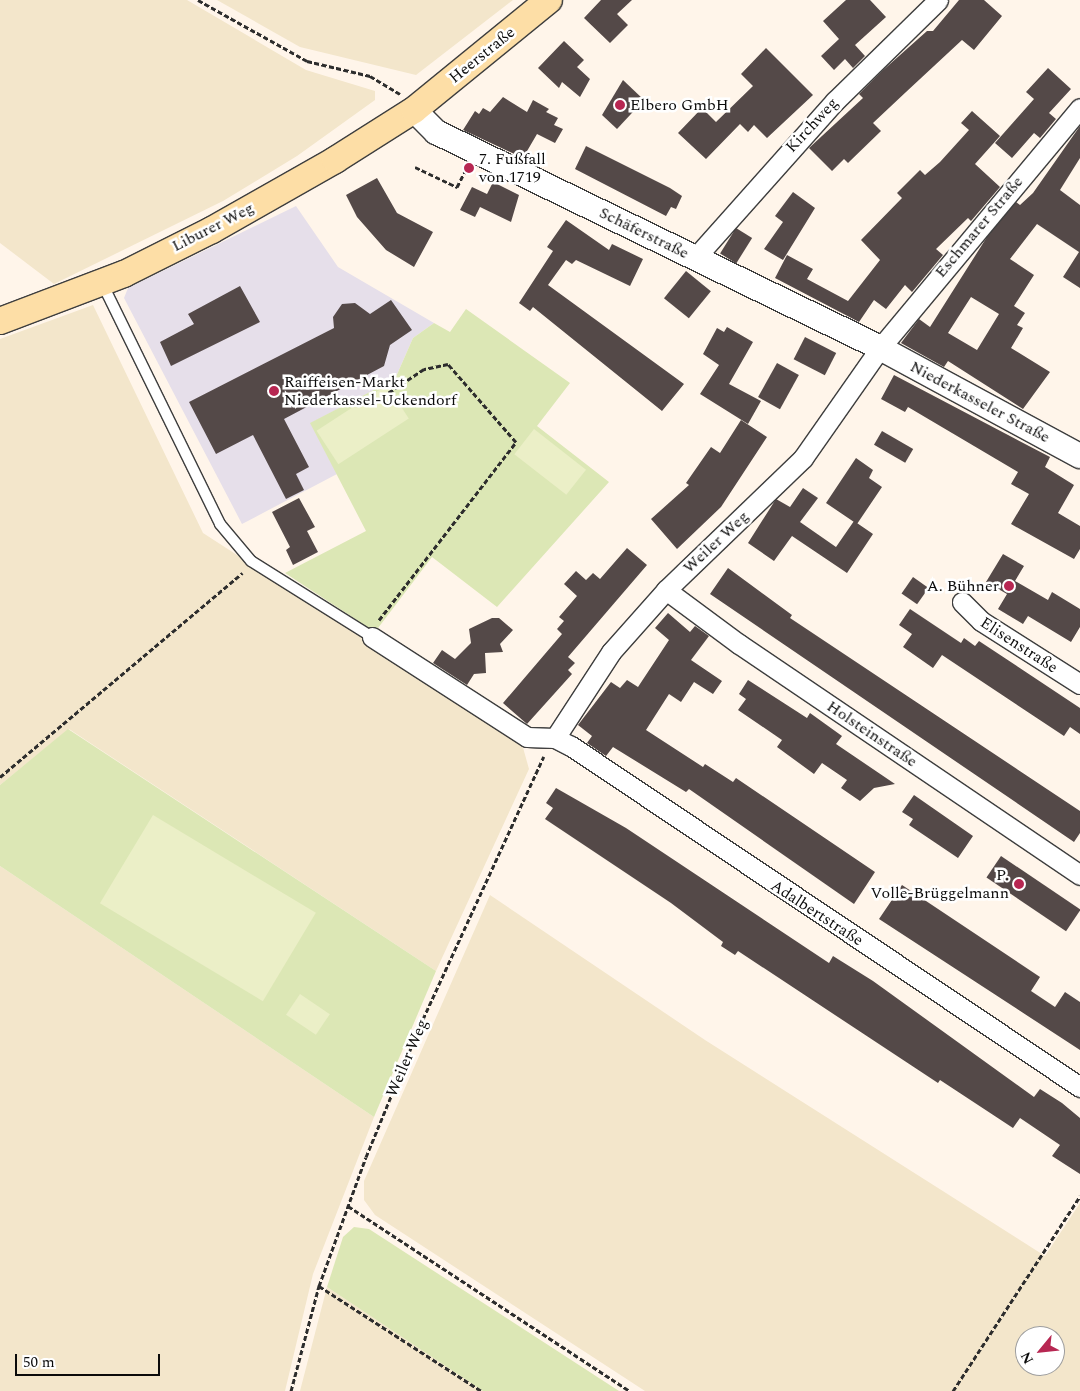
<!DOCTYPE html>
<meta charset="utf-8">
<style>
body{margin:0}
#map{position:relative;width:1080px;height:1391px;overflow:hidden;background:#fff5ea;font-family:Spectral,serif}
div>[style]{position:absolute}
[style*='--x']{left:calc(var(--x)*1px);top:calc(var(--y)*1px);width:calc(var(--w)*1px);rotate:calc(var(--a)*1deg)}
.industrial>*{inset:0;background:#e6dfea}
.farmland>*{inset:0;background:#f3e6cb}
.green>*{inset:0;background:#dce7b5}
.pitch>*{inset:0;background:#ebefc7;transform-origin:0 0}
.building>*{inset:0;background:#544948;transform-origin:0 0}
.path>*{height:3px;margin-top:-1.5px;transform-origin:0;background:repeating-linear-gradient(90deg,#2d2d2d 0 5px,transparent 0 7.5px)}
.roads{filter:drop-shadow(1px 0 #3e3e3e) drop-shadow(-1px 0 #3e3e3e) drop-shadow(0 1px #3e3e3e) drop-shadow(0 -1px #3e3e3e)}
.service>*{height:10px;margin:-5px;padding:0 5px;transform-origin:5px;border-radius:5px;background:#fff}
.minor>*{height:19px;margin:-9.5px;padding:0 9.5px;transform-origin:9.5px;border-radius:9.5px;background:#fff}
.tertiary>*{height:24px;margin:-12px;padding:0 12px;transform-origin:12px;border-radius:12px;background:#fff}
.secondary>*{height:26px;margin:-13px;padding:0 13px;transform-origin:13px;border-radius:13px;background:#fddea6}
.dots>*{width:14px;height:14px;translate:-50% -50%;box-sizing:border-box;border:2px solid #fff;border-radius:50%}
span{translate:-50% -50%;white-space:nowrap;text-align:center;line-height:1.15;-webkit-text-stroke:5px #fff;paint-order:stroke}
.street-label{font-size:16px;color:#0b0b0b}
.poi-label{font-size:16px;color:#0b0b0b}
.left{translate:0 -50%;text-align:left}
.right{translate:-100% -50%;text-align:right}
.north{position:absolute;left:1015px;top:1326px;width:50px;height:50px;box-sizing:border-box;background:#fff;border:1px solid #9d9d9d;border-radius:50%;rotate:242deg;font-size:14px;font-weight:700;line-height:20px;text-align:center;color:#0b0b0b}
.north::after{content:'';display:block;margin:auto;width:18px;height:22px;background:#b72752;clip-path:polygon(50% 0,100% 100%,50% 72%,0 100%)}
.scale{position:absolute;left:15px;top:1354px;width:145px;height:22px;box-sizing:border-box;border:2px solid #0b0b0b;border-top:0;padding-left:6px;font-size:15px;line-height:18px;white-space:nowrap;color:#0b0b0b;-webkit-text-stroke:4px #fff;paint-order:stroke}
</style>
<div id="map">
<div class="industrial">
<div style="clip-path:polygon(296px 206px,338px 267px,434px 323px,413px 338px,395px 379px,311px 423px,337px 474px,242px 524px,124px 298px,128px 288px)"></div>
</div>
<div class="farmland">
<div style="clip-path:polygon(0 0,187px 0,306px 70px,375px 91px,375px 100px,297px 156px,223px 201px,54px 284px,0 243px)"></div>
<div style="clip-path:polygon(217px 0,513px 0,416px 75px,300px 47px)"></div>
<div style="clip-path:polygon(93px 305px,203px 533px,512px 733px,522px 744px,529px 769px,436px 971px,69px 729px,0 785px,0 339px)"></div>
<div style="clip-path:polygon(0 866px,374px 1117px,313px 1274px,285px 1391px,0 1391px)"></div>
<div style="clip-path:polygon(evenodd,490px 895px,705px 1040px,1045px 1256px,1080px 1203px,1080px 1391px,645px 1391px,375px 1215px,364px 1200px,364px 1181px,490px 895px,1025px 1336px,1055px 1336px,1055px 1366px,1025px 1366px,1025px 1336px)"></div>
<div style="clip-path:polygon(327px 1287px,483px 1391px,300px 1391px)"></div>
</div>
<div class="green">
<div style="clip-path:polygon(466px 309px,570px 383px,537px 426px,609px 482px,497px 607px,432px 557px,375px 632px,285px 573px,366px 531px,310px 423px,395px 379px,413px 338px,434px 323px,450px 332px)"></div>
<div style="clip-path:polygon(68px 729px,436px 971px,374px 1117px,0 866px,0 785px)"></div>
<div style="clip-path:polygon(354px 1227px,369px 1229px,619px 1391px,483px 1391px,327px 1287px,343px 1237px)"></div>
</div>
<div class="pitch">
<div style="left:387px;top:385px;width:40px;height:84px;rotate:57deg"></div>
<div style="left:534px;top:429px;width:66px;height:32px;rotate:38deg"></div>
<div style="left:153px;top:815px;width:190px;height:103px;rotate:31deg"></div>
<div style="left:300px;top:994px;width:36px;height:25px;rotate:34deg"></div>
</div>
<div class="building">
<div style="clip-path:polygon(601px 0,632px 0,617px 14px,628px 25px,610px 43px,584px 18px)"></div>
<div style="clip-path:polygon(846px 0,870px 0,886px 17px,855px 45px,865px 56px,853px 68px,845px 59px,834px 70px,821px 56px,839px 39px,823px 21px)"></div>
<div style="clip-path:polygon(959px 0,984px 0,1002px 16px,974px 50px,962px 40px,906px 92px,873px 123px,881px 131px,848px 163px,844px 159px,832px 171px,809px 148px,863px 98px,859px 94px,881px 72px,927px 31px,933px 31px)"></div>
<div style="clip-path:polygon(564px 41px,584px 60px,577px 67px,590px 79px,580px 97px,562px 82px,559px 88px,538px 68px)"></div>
<div style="clip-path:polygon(766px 48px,813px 95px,767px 138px,754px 125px,748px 132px,740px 124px,706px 159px,678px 133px,702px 108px,716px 122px,753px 86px,741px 74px)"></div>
<div style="clip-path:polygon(1048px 68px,1071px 89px,1049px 113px,1056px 119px,1040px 138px,1034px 133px,1012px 158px,995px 143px,1034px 99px,1026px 92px)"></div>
<div style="clip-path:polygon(623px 80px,644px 100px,617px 129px,602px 115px)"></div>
<div style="clip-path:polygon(503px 97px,527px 112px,533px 100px,549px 109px,546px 112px,558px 118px,554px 125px,563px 129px,555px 143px,537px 134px,523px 158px,463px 130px,475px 111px,479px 114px,483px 108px,490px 112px)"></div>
<div style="clip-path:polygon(972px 111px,1000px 136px,975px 164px,1000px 187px,971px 221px,968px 218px,936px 249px,943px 255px,912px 292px,905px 285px,886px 309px,874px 300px,859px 322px,775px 278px,787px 255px,813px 269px,807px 279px,848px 301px,880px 260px,861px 240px,902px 198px,897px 193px,920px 170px,925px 175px,940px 162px,969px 130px,961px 123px)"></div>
<div style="clip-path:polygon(evenodd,1080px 126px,1080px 158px,1060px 190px,1080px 205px,1080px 288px,1063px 277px,1079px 252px,1037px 224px,1010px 259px,1034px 275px,1014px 306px,1025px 313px,1017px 325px,1023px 328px,1011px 348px,1050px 372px,1023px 409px,948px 361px,944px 367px,901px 343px,919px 319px,930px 327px,987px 237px,1016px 202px,1020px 205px,1033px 193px,1080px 126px,971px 297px,999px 314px,977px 350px,948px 333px,971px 297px)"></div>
<div style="clip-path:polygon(586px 146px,670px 188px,682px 196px,676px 209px,671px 207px,666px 216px,575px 169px)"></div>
<div style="clip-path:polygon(377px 178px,397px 213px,433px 232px,414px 267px,386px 250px,357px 217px,346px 195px)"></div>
<div style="clip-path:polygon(493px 182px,519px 195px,511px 222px,480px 207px,475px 217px,460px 210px,472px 187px,487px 194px)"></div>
<div style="clip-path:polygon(793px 192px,815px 208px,783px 260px,764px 249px,783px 222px,775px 216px)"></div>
<div style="clip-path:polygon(566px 220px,609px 250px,612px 244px,643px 259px,630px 286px,576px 260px,572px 264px,566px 260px,548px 285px,684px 384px,662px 411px,533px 307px,530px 311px,519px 303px,553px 251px,547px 247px)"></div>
<div style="left:736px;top:228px;width:19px;height:30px;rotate:32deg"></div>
<div style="left:686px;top:271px;width:32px;height:35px;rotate:39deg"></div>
<div style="clip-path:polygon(240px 286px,260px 322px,171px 366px,160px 342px,194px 324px,188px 314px)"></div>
<div style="clip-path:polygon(391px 300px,412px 330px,390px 345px,384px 366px,284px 419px,309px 467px,296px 474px,304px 490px,286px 499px,253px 435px,216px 454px,189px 402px,334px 328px,333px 317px,342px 304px,355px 303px,370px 314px)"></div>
<div style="clip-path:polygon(727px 327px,753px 342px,729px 384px,761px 401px,748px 424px,700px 394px,719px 365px,703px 354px,717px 328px,724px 332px)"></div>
<div style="left:805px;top:337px;width:35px;height:25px;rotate:27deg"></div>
<div style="left:777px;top:363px;width:25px;height:39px;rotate:29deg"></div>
<div style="clip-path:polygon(894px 375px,1050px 457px,1045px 467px,1074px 485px,1058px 513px,1080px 526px,1080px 549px,1074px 559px,1011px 524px,1029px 494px,1011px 484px,1018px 472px,908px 407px,905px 412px,881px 399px)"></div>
<div style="clip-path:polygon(741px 420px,767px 437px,721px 507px,677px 549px,651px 519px,689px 485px,686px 483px,711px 447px,720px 453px)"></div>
<div style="left:882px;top:431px;width:36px;height:16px;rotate:30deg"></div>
<div style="clip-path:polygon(856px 458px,873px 470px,869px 478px,882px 487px,857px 524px,826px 503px)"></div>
<div style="clip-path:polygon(803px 488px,818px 498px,800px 522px,836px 547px,854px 521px,873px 534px,847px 573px,792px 536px,774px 561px,748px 543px,776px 499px,790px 507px)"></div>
<div style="clip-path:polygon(299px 498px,315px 527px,307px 531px,318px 552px,293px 565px,286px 550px,290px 547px,272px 512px)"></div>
<div style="clip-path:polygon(627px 548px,647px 565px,568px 657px,575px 663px,568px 670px,572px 674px,527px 724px,503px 703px,562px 634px,557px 629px,564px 621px,559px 617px,577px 596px,564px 584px,576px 571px,586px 580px,593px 573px,600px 579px)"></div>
<div style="clip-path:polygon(1003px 554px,1024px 566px,1015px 581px,1048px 600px,1052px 592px,1080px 609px,1080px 627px,1071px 642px,1028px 616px,1023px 624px,998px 609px,1007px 594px,986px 582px)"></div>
<div style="clip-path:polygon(728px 568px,792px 615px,790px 618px,1080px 811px,1080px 833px,1074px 842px,710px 594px)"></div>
<div style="left:913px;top:577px;width:19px;height:20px;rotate:35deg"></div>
<div style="clip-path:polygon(910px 609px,961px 643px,964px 638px,975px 646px,979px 641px,1080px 708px,1080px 734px,1070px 727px,1064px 736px,942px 655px,933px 668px,903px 647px,912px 634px,899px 625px)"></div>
<div style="clip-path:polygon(668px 613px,690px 632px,695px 626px,709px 636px,691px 660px,722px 681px,713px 694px,694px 682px,681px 702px,669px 694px,646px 730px,703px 767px,705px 764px,733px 782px,736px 778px,875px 872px,854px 904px,689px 789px,686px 792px,613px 747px,606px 756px,587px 743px,592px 736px,578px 725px,611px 682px,620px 688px,627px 680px,638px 687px,669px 640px,655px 628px)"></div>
<div style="clip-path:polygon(492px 618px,499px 618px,513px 630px,500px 644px,503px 652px,485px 653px,486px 673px,474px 674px,467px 685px,433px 663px,442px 650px,455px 659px,471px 643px,469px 629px)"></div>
<div style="clip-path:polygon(748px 680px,807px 718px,810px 713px,842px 736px,836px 744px,895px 784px,874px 788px,860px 801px,841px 788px,847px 780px,822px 763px,814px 774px,777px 747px,782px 740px,738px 710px,746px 699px,739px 694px)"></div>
<div style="clip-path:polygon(556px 788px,626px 828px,829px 963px,833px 956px,873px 981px,1034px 1097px,1040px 1089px,1062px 1103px,1080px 1118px,1080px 1174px,1052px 1156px,1060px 1145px,1020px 1118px,1013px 1128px,940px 1080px,938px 1083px,738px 951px,735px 955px,721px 946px,723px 942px,671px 903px,545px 819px,553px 808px,546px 803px)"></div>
<div style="clip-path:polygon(914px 795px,973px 836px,958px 858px,909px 825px,913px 819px,902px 812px)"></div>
<div style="left:1001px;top:856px;width:96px;height:26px;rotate:34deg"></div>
<div style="clip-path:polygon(902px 885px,1040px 977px,1031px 991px,1055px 1007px,1065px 992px,1080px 1002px,1080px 1050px,879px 919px)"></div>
</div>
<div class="path">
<div style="--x:198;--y:0;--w:125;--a:29.2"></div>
<div style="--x:307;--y:61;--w:65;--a:13.4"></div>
<div style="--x:370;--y:76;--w:35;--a:31"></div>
<div style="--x:415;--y:167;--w:47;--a:25.5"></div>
<div style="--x:457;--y:187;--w:20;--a:-63"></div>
<div style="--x:379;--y:620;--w:225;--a:-52.4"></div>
<div style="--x:516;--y:442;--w:103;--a:-131.1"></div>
<div style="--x:448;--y:364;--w:25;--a:168"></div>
<div style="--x:424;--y:369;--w:47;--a:146.3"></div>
<div style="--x:0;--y:777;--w:317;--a:-40.1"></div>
<div style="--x:348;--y:1206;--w:337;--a:33.3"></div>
<div style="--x:319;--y:1286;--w:193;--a:32.9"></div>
<div style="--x:291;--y:1391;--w:109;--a:-75.1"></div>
<div style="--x:319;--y:1286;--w:137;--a:-70"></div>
<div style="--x:366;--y:1157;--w:149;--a:-67.6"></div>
<div style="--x:423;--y:1019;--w:289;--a:-65.3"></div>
<div style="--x:953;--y:1391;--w:233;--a:-56.9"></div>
</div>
<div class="roads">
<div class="service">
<div style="--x:102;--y:283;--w:268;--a:63.9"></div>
<div style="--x:220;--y:524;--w:48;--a:50"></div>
<div style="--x:251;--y:561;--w:143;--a:32.1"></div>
</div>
<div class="minor">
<div style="--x:695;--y:258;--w:210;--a:-48.3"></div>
<div style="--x:835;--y:101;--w:144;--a:-44.4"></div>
<div style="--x:666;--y:590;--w:91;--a:36.5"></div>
<div style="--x:739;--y:644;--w:412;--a:34.1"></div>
<div style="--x:962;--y:602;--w:27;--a:45"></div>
<div style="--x:981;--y:621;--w:117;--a:32.5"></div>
<div style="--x:372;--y:637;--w:184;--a:32.8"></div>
<div style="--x:527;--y:737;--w:28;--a:2"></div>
<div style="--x:555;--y:738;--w:18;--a:27"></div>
<div style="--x:571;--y:746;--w:613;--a:33.82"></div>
<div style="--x:555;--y:738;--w:103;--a:-56.9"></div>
<div style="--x:611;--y:652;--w:83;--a:-48.4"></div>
<div style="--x:666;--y:590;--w:190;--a:-43.9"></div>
<div style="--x:803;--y:458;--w:134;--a:-55"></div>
<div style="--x:880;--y:348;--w:312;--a:-50.2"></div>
</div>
<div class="tertiary">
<div style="--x:414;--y:110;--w:31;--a:45"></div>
<div style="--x:436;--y:132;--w:494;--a:25.9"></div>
<div style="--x:880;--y:348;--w:227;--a:28.4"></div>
</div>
<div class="secondary">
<div style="--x:0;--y:321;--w:133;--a:-20.8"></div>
<div style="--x:124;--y:274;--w:98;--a:-26.6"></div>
<div style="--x:212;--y:230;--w:142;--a:-29.6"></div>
<div style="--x:335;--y:160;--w:93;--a:-32.3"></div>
<div style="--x:414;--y:110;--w:174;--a:-39.2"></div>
</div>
</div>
<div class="dots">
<div style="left:620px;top:105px;background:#b72752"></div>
<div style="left:469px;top:168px;background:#b72752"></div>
<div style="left:274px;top:391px;background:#b72752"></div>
<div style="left:1009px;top:586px;background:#b72752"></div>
<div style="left:1019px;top:884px;background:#b72752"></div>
</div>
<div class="street-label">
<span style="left:482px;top:55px;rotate:-39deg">Heerstraße</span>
<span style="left:812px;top:125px;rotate:-47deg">Kirchweg</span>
<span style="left:213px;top:227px;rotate:-27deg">Liburer Weg</span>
<span style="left:979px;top:227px;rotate:-50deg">Eschmarer Straße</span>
<span style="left:644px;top:233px;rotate:26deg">Schäferstraße</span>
<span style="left:980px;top:402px;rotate:28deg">Niederkasseler Straße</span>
<span style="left:716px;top:542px;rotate:-43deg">Weiler Weg</span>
<span style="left:1019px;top:645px;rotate:33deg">Elisenstraße</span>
<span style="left:872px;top:734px;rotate:34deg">Holsteinstraße</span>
<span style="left:817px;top:913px;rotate:33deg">Adalbertstraße</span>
<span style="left:407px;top:1058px;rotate:-67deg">Weiler Weg</span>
</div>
<div class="poi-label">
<span class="left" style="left:630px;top:105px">Elbero GmbH</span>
<span class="left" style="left:479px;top:168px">7. Fußfall<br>von 1719</span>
<span class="left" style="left:284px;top:391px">Raiffeisen-Markt<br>Niederkassel-Uckendorf</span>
<span class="right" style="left:999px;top:586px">A. Bühner</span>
<span class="right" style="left:1009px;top:884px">P.<br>Volle-Brüggelmann</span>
</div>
<div class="north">N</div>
<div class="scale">50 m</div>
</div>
